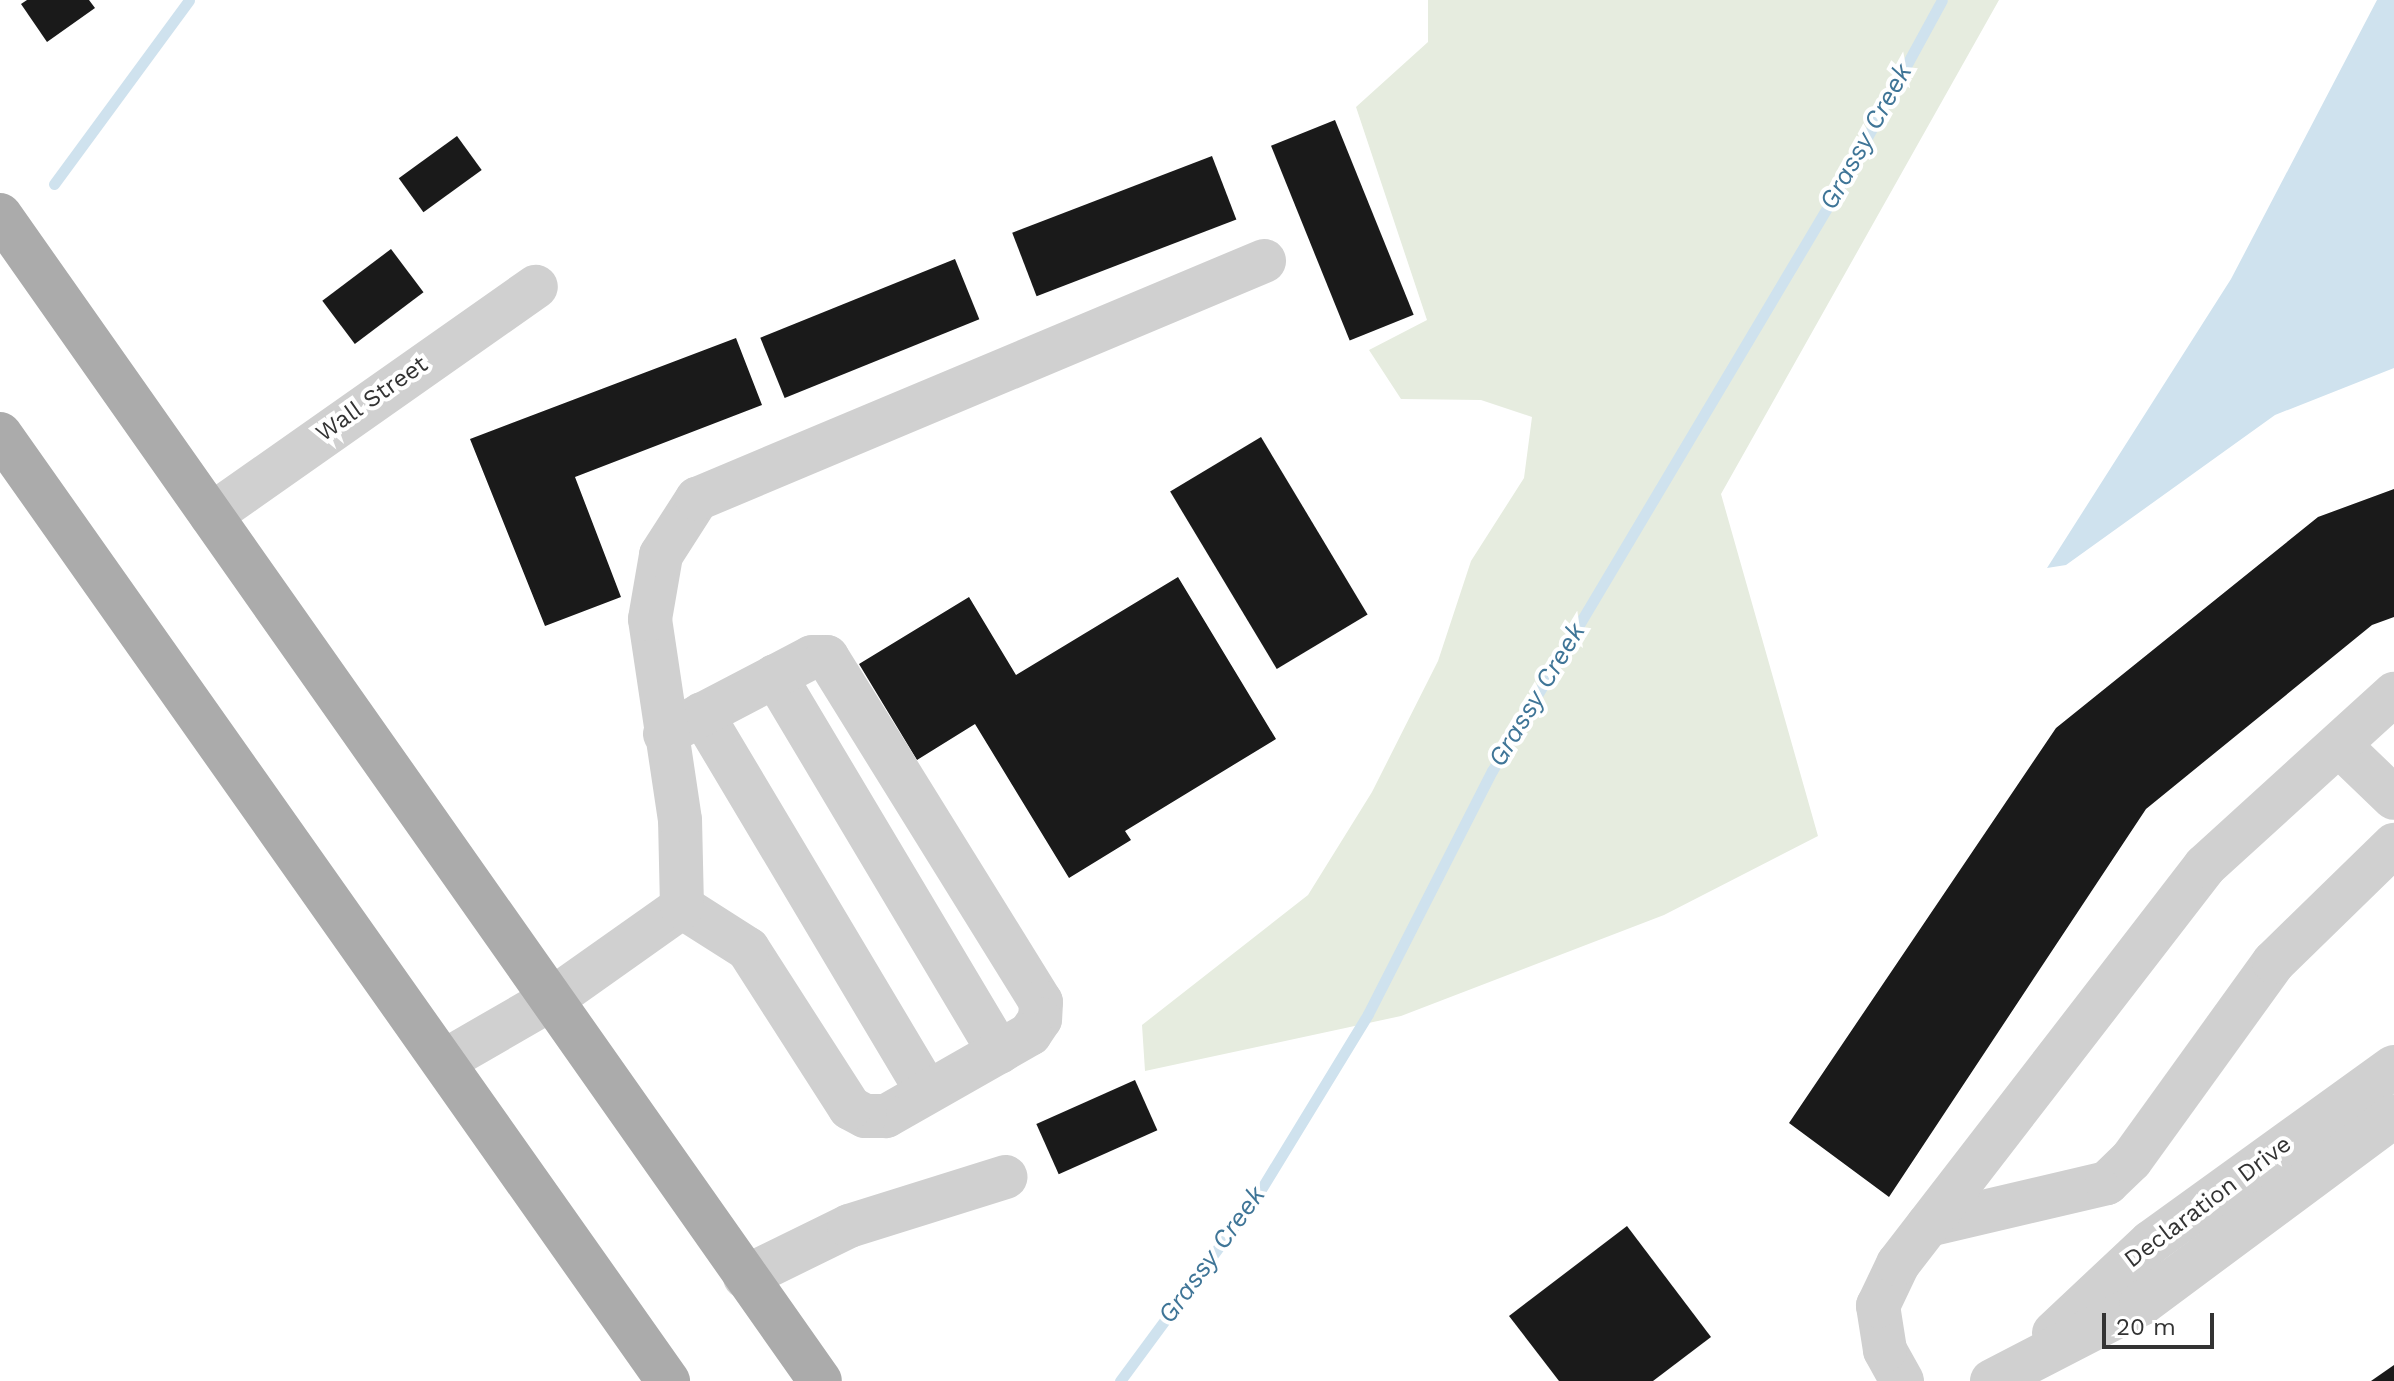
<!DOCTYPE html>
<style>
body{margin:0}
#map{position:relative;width:2394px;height:1381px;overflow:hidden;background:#fff;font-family:"Work Sans",sans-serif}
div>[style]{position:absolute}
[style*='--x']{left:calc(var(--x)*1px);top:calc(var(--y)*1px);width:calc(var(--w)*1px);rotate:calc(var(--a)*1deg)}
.green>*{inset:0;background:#e6ecdf}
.water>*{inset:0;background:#cfe2ee}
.stream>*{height:11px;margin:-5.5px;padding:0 5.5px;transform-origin:5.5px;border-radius:5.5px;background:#cfe2ee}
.building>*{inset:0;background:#1a1a1a;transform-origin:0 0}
.minor>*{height:44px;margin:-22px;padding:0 22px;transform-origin:22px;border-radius:22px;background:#d0d0d0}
.major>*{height:44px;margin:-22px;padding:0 22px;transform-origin:22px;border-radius:22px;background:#ababab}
span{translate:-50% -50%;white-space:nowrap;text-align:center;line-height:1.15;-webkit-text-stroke:8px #fff;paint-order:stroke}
.street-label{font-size:24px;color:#333}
.water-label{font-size:26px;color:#3f7597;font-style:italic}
.scale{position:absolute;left:2102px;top:1313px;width:112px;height:36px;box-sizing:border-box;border:4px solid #333;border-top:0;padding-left:10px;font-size:24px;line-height:28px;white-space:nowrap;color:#333;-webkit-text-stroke:6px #fff;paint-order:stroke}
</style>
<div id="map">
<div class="green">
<div style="clip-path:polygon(1428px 0,1999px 0,1721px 494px,1818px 836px,1664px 915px,1401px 1016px,1145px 1071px,1142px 1025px,1308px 895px,1372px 792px,1438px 661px,1471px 561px,1524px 478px,1532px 417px,1481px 400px,1401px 399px,1369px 350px,1427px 320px,1356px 107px,1428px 42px)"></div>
</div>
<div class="water">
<div style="clip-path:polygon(2377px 0,2394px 0,2394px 368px,2275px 415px,2066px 565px,2047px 568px,2231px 279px)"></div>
</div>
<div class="stream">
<div style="--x:54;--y:184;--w:228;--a:-53.7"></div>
<div style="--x:1120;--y:1381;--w:236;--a:-53.6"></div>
<div style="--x:1260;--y:1191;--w:207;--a:-58.6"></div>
<div style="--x:1368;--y:1014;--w:273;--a:-63"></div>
<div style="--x:1492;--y:771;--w:692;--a:-59.25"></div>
<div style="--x:1846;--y:176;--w:200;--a:-61.4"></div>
</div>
<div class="building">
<div style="clip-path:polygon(27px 0,89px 0,95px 8px,47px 42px,21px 4px)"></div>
<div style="left:1335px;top:120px;width:210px;height:69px;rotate:68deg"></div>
<div style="left:457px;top:136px;width:42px;height:72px;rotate:54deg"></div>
<div style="left:1212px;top:156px;width:68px;height:214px;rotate:69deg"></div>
<div style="left:391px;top:249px;width:54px;height:86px;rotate:53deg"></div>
<div style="left:955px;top:259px;width:65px;height:210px;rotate:68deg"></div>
<div style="clip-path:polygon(736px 338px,762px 405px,575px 477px,621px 597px,545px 626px,470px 439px)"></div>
<div style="left:1261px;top:437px;width:207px;height:106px;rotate:59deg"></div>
<div style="clip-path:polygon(2394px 489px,2394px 617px,2372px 625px,2146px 809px,1889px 1197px,1789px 1123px,2056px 728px,2318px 517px)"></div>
<div style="clip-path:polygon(1178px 577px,1276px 739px,1125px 831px,1131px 840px,1069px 878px,975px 724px,917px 760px,859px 664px,969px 597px,1016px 675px)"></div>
<div style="left:1135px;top:1080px;width:55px;height:108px;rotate:66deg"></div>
<div style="clip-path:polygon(1627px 1226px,1711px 1337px,1653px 1381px,1559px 1381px,1509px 1316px)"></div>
<div style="clip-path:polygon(2394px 1365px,2394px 1381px,2371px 1381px)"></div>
</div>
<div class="minor">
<div style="--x:211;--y:515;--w:397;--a:-35.1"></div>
<div style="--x:775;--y:676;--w:438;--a:59.2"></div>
<div style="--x:702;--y:714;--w:440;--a:59.2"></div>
<div style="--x:665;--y:734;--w:166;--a:-27.6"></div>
<div style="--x:812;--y:657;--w:15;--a:0"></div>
<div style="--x:827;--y:657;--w:406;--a:58.2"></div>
<div style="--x:1041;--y:1002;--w:17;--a:93"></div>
<div style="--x:1040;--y:1019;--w:18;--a:124"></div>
<div style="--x:1030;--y:1034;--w:166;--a:150.3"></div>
<div style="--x:886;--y:1116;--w:21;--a:180"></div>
<div style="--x:865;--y:1116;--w:17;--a:-152"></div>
<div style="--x:850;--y:1108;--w:189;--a:-122.7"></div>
<div style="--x:748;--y:949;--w:78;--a:-147.5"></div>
<div style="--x:2339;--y:745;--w:76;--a:43.9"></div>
<div style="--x:446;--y:1060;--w:126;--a:-30"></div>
<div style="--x:555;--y:997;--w:156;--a:-35.3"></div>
<div style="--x:682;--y:907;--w:87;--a:-91.3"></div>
<div style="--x:680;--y:820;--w:203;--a:-98.5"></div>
<div style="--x:650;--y:619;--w:65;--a:-80.2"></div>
<div style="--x:661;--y:555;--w:67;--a:-57.3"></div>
<div style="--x:697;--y:499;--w:615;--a:-22.77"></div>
<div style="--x:1928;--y:1225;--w:184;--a:-13.2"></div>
<div style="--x:2107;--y:1183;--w:33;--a:-44"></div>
<div style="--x:2131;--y:1160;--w:244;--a:-54.2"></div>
<div style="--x:2274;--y:962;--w:168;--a:-44.3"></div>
<div style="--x:745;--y:1277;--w:116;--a:-26.1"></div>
<div style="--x:849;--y:1226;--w:164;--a:-17.4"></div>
<div style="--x:2054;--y:1333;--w:133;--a:-43.2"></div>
<div style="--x:2151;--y:1242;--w:299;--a:-35.8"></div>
<div style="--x:1902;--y:1381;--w:35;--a:-119"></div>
<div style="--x:1885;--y:1350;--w:45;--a:-99"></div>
<div style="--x:1878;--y:1306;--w:47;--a:-64.5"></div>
<div style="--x:1898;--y:1264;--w:503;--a:-52.35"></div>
<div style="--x:2205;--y:866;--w:256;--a:-42.3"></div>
<div style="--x:1992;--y:1381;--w:168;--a:-27.3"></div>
<div style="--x:2141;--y:1304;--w:315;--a:-36.6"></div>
</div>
<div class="major">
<div style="--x:0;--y:215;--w:1425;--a:54.88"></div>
<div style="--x:0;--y:434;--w:1159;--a:54.8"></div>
</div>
<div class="street-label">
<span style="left:372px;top:399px;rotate:-35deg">Wall Street</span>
<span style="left:2208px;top:1202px;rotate:-37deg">Declaration Drive</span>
</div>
<div class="water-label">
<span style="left:1866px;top:137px;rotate:-61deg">Grassy Creek</span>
<span style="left:1537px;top:695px;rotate:-59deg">Grassy Creek</span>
<span style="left:1212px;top:1255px;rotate:-54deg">Grassy Creek</span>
</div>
<div class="scale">20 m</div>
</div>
